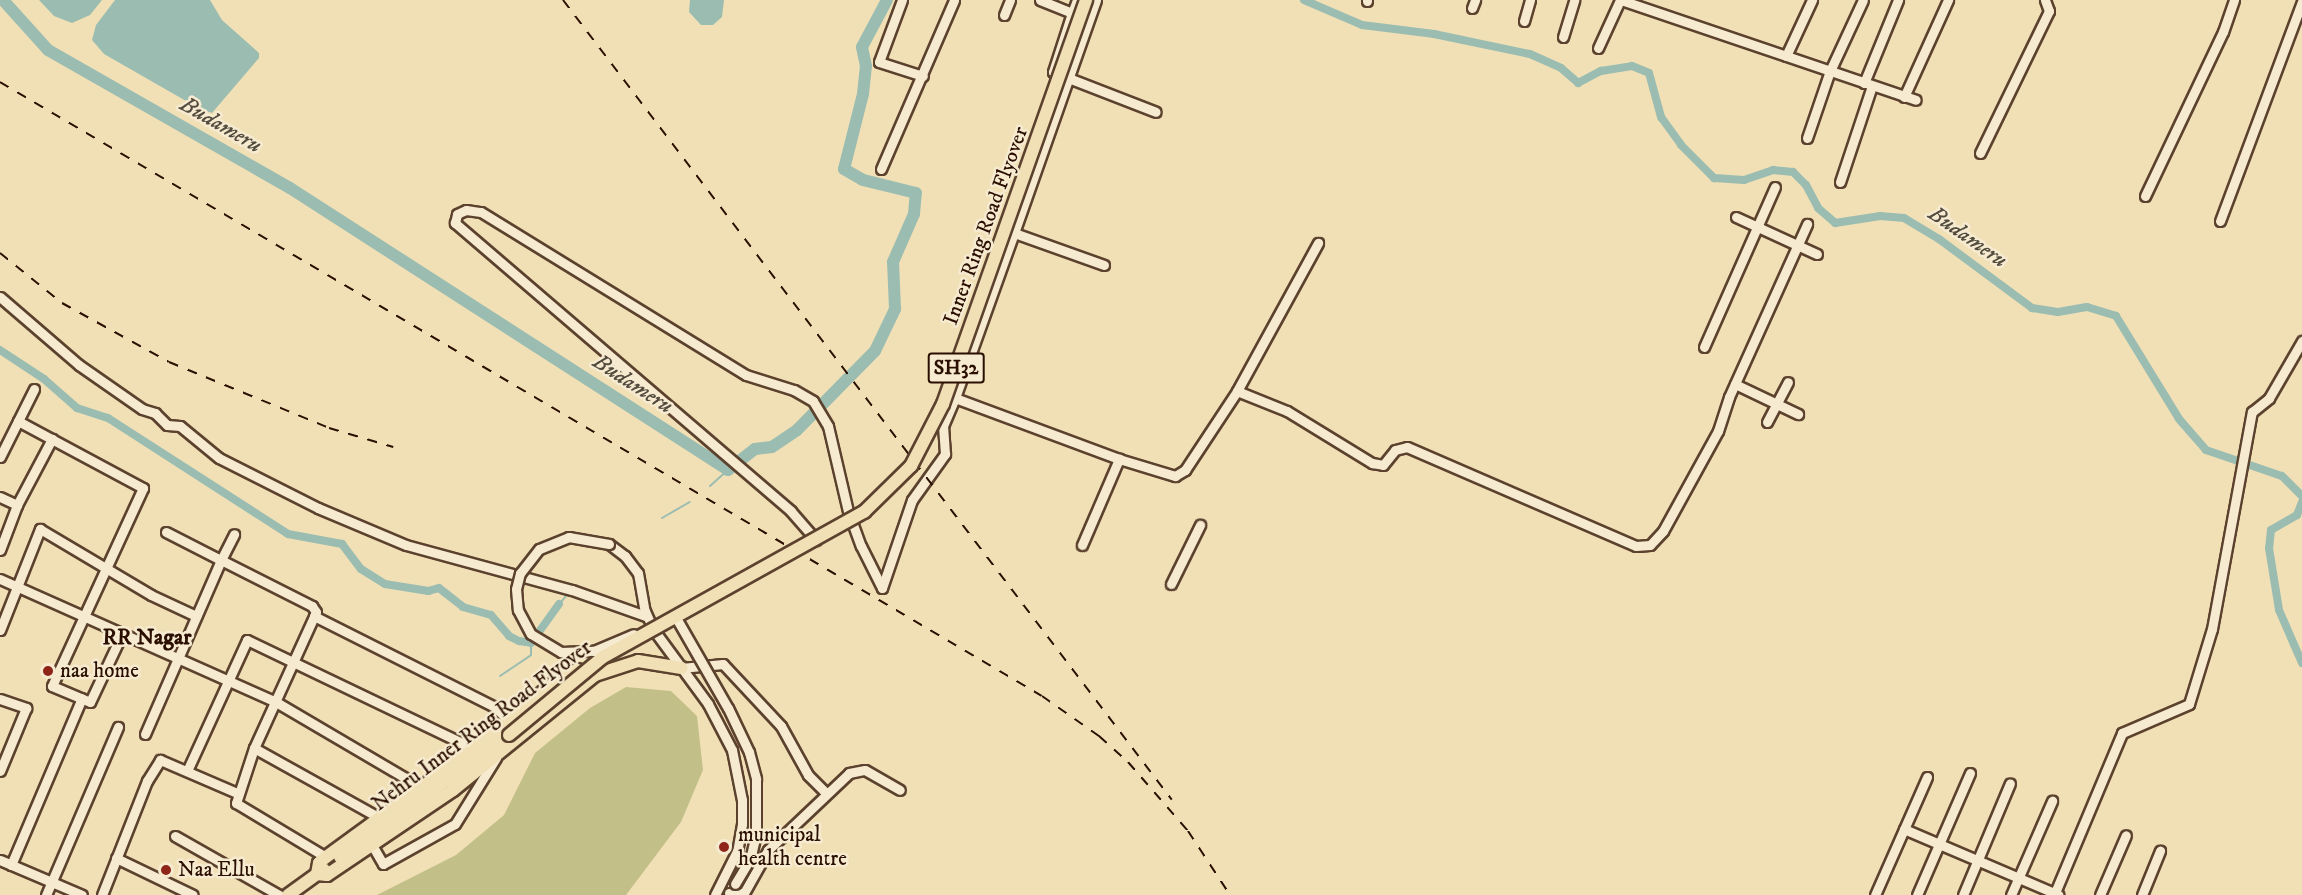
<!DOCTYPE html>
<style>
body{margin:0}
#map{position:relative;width:2302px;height:895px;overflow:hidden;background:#f1e0b6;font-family:"IM FELL DW Pica",serif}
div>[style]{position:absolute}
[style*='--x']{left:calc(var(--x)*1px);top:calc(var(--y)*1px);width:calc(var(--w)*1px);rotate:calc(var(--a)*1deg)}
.green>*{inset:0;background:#c2c088}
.water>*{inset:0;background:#9bbdb1}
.stream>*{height:2px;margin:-1px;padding:0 1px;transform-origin:1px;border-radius:1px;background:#9bbdb1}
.canal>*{height:8px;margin:-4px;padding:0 4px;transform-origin:4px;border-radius:4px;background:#9bbdb1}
.river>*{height:12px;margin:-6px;padding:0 6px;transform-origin:6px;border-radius:6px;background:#9bbdb1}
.roads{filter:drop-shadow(2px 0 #5c422e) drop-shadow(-2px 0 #5c422e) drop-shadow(0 2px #5c422e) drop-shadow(0 -2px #5c422e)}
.minor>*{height:9px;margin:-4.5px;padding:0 4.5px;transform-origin:4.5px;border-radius:4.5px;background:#f6ebd0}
.major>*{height:12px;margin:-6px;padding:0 6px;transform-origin:6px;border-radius:6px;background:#f1e0b6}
.rail>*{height:2px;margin-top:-1px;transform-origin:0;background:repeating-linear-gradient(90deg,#2a0e00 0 10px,transparent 0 20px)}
.bridges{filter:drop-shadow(2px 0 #5c422e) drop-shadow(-2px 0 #5c422e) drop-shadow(0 2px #5c422e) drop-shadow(0 -2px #5c422e)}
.minor-bridge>*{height:9px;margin:-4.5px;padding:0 4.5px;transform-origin:4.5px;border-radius:4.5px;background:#f6ebd0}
.major-bridge>*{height:12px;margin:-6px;padding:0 6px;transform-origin:6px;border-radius:6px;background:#f1e0b6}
.dots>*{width:16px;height:16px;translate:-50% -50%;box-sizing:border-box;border:3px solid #f6ebd0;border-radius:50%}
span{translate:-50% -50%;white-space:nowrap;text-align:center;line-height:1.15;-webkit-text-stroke:5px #f6ebd0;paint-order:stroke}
.shield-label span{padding:2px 4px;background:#f6ebd0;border:2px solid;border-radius:4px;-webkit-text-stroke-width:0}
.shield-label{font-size:20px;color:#2a0e00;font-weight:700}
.street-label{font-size:21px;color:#2a0e00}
.poi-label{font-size:21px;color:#2a0e00}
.left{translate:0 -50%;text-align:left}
.water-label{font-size:22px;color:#524b3e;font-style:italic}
.neighbourhood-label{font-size:22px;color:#2a0e00;font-weight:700}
</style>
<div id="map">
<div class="green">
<div style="clip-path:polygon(626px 687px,671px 691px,697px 716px,703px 770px,681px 822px,626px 895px,377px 895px,456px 855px,504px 815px,535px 753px,590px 708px)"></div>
</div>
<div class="water">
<div style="clip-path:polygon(39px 0,102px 0,90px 15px,72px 23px,54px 16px)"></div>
<div style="clip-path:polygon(115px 0,210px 0,222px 20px,259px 53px,259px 58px,212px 113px,200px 109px,104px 54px,92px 40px,96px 25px)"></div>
<div style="clip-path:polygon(690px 0,724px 0,722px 17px,713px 25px,701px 25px,689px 12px)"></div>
</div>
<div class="stream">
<div style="--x:710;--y:486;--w:24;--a:-42"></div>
<div style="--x:662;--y:518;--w:32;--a:-30"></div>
<div style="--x:559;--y:604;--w:12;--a:-48"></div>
<div style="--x:500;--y:676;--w:37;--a:-34"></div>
<div style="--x:531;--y:655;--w:12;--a:-90"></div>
</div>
<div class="canal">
<div style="--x:1304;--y:0;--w:63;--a:23.3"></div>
<div style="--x:1362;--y:25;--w:73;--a:7.1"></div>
<div style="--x:1434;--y:34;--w:98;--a:11.8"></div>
<div style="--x:1530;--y:54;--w:34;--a:24"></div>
<div style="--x:1561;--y:68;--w:23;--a:41"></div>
<div style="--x:1578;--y:83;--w:26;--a:-28"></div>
<div style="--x:1601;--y:71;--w:31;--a:-9"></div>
<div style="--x:1632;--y:66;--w:18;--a:22"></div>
<div style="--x:1649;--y:73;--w:46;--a:74.7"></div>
<div style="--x:1661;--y:117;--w:34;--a:54"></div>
<div style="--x:1681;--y:145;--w:47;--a:45"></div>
<div style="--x:1714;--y:178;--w:30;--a:4"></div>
<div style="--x:1744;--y:180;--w:31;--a:-19"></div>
<div style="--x:1773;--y:170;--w:20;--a:6"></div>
<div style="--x:1793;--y:172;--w:18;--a:45"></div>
<div style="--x:1806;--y:185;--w:26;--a:62"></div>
<div style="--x:1818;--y:208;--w:23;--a:41"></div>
<div style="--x:1835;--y:223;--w:46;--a:-8.8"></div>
<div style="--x:1880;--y:216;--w:24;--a:5"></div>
<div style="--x:1904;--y:218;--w:41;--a:31"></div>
<div style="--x:1939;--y:239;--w:116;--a:36.6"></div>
<div style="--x:2032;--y:308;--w:26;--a:9"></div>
<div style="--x:2058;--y:312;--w:29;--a:-10"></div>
<div style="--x:2087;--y:307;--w:30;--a:17"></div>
<div style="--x:2116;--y:316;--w:121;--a:58.5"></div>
<div style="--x:2179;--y:419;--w:41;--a:48.9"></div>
<div style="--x:2206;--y:450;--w:80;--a:18.9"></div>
<div style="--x:2282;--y:476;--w:28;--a:45"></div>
<div style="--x:0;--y:350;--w:53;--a:33.4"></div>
<div style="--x:44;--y:379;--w:44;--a:41.3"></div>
<div style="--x:77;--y:408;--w:33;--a:18"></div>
<div style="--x:108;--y:418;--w:214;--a:32.8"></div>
<div style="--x:288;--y:534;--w:55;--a:10.5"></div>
<div style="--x:342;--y:544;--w:31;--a:53"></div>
<div style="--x:361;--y:569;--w:28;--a:32"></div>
<div style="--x:385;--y:584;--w:44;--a:9.2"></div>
<div style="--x:428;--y:591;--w:11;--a:-15"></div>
<div style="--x:439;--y:588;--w:31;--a:38"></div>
<div style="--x:463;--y:607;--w:29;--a:16"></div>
<div style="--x:491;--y:615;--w:28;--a:49"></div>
<div style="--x:509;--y:636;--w:11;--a:27"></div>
<div style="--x:519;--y:641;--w:12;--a:9"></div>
<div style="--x:531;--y:643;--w:48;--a:-54.3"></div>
<div style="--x:2302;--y:502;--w:14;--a:111"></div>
<div style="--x:2297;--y:515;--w:30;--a:150"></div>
<div style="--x:2271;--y:530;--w:18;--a:96"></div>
<div style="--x:2269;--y:548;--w:63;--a:80.8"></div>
<div style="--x:2279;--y:610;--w:58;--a:66.5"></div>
</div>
<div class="river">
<div style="--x:3;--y:0;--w:67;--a:48"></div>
<div style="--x:48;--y:50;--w:279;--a:29.7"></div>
<div style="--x:290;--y:188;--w:521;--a:32.77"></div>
<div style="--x:728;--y:470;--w:34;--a:-38"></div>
<div style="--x:755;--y:449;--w:17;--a:-7"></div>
<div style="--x:772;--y:447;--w:30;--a:-34"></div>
<div style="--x:797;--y:430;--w:111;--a:-45.4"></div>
<div style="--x:875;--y:351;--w:47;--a:-64.5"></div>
<div style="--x:895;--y:309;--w:47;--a:-92.4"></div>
<div style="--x:893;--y:262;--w:52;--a:-66.4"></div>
<div style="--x:914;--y:214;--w:21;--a:-85"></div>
<div style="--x:916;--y:193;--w:55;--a:-166.2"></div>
<div style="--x:863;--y:180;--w:22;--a:-150"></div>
<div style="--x:844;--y:169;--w:77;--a:-75.8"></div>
<div style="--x:863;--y:94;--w:28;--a:-84"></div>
<div style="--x:866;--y:66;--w:19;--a:-102"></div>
<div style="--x:862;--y:47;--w:53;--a:-62"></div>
</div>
<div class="roads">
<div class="minor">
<div style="--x:902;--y:0;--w:66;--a:110.4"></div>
<div style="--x:879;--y:62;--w:46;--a:17.7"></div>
<div style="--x:1040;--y:0;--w:35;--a:22"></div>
<div style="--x:1072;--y:13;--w:62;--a:107.9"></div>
<div style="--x:1053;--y:72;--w:110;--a:21.2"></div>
<div style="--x:1621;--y:0;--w:311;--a:18.7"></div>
<div style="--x:1367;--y:1;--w:1;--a:-90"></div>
<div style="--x:1472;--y:8;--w:9;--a:-69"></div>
<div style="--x:1072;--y:13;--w:14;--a:-69"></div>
<div style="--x:1004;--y:15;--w:16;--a:-68"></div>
<div style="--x:1524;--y:21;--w:22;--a:-74"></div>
<div style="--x:1563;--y:37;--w:39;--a:-73"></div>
<div style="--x:1598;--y:48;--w:53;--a:-65.4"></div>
<div style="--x:1786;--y:56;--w:62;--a:-65.1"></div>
<div style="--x:1864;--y:83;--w:90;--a:-67.7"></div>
<div style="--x:1904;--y:97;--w:107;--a:-65.6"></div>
<div style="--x:1807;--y:138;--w:71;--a:-71.1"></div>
<div style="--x:1830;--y:71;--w:78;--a:-65.1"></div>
<div style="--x:1980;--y:153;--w:158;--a:-64.1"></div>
<div style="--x:2049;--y:11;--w:12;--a:-110"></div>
<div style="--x:881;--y:169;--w:184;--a:-66.6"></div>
<div style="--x:1840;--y:182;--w:101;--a:-71.6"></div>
<div style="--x:2145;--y:196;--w:182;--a:-64.6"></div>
<div style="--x:2223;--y:32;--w:34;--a:-71"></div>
<div style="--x:1736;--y:217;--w:89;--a:24.6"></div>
<div style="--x:2220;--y:221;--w:234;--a:-69.5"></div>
<div style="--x:1014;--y:233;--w:247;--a:-70.6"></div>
<div style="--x:1104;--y:265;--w:96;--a:-160.4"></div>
<div style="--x:1014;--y:233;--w:175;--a:109.7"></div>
<div style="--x:955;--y:398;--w:175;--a:20.4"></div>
<div style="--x:1119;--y:459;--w:59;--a:16.9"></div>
<div style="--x:1175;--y:476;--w:12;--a:-31"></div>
<div style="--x:1185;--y:470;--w:95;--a:-56.6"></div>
<div style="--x:1237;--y:391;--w:169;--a:-61.3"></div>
<div style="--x:0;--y:297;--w:104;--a:40.7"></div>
<div style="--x:79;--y:365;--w:77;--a:34.9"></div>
<div style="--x:142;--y:409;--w:14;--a:17"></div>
<div style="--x:155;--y:413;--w:17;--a:45"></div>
<div style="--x:167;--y:425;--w:13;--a:4"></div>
<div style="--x:180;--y:426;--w:50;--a:39.4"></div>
<div style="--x:219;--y:458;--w:111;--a:26.8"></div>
<div style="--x:318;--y:508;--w:95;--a:22.8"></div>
<div style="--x:406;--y:545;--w:172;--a:15.2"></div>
<div style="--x:572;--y:590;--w:78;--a:19.4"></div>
<div style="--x:1704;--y:347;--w:175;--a:-66.1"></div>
<div style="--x:1735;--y:384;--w:70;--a:25.5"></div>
<div style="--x:1237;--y:391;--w:54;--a:21.8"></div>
<div style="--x:1287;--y:411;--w:100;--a:31.5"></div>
<div style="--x:1372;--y:463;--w:11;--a:10"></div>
<div style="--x:1383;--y:465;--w:19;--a:-51"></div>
<div style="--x:1395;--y:450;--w:12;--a:-14"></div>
<div style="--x:1407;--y:447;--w:249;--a:23.4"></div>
<div style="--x:1636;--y:546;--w:14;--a:-4"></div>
<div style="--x:1650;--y:545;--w:19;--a:-47"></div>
<div style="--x:1663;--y:531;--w:114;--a:-61.2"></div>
<div style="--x:1718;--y:431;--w:36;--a:-72"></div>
<div style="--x:1729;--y:397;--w:190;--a:-65.7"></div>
<div style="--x:18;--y:421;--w:142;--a:28.2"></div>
<div style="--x:143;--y:488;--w:218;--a:114.7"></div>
<div style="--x:52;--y:686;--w:41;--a:22.8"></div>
<div style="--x:90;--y:702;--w:75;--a:-64.8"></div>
<div style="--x:1767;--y:422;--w:45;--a:-62.3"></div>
<div style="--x:0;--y:457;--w:76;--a:-63.4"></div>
<div style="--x:0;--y:497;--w:19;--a:25"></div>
<div style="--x:166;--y:532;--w:62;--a:27"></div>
<div style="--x:221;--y:560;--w:29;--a:-63"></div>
<div style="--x:816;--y:540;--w:38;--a:-131"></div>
<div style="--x:791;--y:511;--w:443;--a:-139.4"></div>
<div style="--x:455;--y:223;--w:9;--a:-77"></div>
<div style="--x:457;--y:214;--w:10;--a:-24"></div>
<div style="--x:466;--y:210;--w:15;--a:8"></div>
<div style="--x:481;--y:212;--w:311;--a:31.6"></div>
<div style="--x:746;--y:375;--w:50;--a:17.4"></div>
<div style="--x:794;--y:390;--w:22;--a:30"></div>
<div style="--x:813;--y:401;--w:29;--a:59"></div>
<div style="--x:828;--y:426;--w:87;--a:76.8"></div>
<div style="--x:848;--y:511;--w:37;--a:70"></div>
<div style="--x:861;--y:546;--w:47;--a:63.4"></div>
<div style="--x:882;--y:588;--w:93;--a:-71.2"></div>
<div style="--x:912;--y:500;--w:57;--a:-54.3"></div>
<div style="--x:945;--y:454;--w:28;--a:-94"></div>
<div style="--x:943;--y:426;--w:30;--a:-67"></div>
<div style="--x:609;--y:544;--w:20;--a:37"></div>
<div style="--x:625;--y:556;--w:21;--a:53"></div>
<div style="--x:638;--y:573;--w:39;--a:80"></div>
<div style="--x:645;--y:611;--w:20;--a:66"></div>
<div style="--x:653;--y:629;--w:93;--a:53.7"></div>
<div style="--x:708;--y:704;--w:52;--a:62.4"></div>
<div style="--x:732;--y:750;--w:51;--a:78.7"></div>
<div style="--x:742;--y:800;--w:24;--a:90"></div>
<div style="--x:742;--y:824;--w:27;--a:100"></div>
<div style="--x:737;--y:851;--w:49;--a:116.6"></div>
<div style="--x:1082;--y:545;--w:94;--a:-66.7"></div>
<div style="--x:0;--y:550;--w:48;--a:-69.3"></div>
<div style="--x:17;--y:505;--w:75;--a:-62.1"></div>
<div style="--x:0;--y:579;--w:302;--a:24"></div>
<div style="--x:276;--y:702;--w:168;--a:30.4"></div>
<div style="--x:1171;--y:584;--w:66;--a:-63.8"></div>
<div style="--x:314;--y:616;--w:203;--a:26.7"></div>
<div style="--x:495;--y:707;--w:20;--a:45"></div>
<div style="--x:0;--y:630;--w:109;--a:-68.4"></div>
<div style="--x:40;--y:529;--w:129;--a:30.7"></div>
<div style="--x:151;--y:595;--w:50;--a:25"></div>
<div style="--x:681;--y:668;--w:42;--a:-5.4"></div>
<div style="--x:723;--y:664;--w:85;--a:46.9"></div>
<div style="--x:781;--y:726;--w:56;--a:61.1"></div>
<div style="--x:808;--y:775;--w:25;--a:45"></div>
<div style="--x:0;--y:699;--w:28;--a:19"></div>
<div style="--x:26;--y:708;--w:68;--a:112.4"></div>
<div style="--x:145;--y:734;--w:190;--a:-66.4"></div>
<div style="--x:221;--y:560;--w:102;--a:26.8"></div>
<div style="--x:312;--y:606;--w:7;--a:56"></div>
<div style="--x:316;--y:612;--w:149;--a:114.5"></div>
<div style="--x:254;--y:748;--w:58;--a:108.1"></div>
<div style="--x:236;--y:803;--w:105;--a:31"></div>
<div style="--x:254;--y:748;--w:144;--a:29.1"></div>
<div style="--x:187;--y:771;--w:144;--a:-65.4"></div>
<div style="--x:247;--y:640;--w:252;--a:25.6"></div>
<div style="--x:1904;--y:829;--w:168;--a:23.1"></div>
<div style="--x:175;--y:836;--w:120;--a:29.6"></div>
<div style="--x:372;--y:845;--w:22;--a:60"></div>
<div style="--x:383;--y:864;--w:82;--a:-29.1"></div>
<div style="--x:455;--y:824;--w:78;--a:-58.2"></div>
<div style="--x:116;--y:858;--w:85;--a:25.7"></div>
<div style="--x:0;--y:860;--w:89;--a:23.1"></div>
<div style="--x:11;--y:865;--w:181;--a:-67"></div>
<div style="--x:729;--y:893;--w:15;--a:0"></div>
<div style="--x:744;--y:893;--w:49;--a:-60.8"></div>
<div style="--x:768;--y:850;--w:112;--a:-43.5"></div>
<div style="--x:849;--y:773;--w:16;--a:-11"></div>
<div style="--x:865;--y:770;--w:40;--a:29.7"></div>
<div style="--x:46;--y:895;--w:183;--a:-66.8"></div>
<div style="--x:102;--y:895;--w:123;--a:-68.5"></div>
<div style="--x:147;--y:781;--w:25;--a:-58"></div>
<div style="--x:160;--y:760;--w:84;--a:23.2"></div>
<div style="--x:1875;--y:895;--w:129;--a:-66.2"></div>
<div style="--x:1917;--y:895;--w:133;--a:-66.5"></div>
<div style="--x:1963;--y:895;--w:121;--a:-67.2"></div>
<div style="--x:2011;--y:895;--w:103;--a:-66.4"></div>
<div style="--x:2054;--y:895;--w:176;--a:-67.2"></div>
<div style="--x:2122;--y:733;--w:73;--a:-23.4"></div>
<div style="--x:2189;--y:704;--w:78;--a:-73"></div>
<div style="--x:2212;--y:629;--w:221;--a:-79.6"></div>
<div style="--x:2252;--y:412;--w:22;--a:-39"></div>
<div style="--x:2269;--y:398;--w:66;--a:-59.9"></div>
<div style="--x:2100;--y:895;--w:65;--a:-66.6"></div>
<div style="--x:2142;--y:895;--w:48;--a:-67.8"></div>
</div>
<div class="major">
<div style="--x:340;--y:857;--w:208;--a:-35.8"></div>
<div style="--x:317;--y:874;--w:10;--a:6"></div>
<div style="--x:327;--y:875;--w:152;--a:-34"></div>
<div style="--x:453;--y:790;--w:183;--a:-39"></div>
<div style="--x:595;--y:675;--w:45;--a:-18"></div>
<div style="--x:638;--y:661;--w:44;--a:9.2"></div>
<div style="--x:317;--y:874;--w:11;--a:-80"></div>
<div style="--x:319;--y:863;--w:9;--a:-41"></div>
<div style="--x:326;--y:857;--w:183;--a:-36.1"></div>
<div style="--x:474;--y:749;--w:118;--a:-39.5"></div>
<div style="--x:565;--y:674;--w:13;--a:-18"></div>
<div style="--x:577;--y:670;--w:16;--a:14"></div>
<div style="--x:288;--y:895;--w:44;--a:-35.8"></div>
</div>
</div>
<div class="rail">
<div style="--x:563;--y:0;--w:1005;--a:52.72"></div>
<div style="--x:0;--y:82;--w:1209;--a:30.51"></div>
<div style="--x:1042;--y:696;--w:70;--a:35.1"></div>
<div style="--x:1099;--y:736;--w:39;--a:42"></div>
<div style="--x:1128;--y:762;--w:91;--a:49"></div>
<div style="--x:1188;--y:831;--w:77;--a:56.7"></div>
<div style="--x:0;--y:253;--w:80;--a:38.9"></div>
<div style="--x:62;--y:303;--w:122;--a:28.9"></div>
<div style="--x:169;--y:362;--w:173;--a:22.4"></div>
<div style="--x:329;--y:428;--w:67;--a:16.5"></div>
</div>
<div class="bridges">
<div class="minor-bridge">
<div style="--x:609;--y:544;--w:41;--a:-170.1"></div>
<div style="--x:569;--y:537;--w:32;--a:158"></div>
<div style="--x:539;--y:549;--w:31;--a:128"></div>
<div style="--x:520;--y:573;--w:16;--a:104"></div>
<div style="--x:516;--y:589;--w:21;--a:85"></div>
<div style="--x:518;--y:610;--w:27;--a:62"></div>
<div style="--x:531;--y:634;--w:35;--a:31"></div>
<div style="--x:561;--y:652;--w:33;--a:-2"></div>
<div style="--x:594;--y:651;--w:43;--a:-23"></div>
<div style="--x:675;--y:616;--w:106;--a:60.1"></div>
<div style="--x:728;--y:708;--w:49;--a:64.5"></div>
<div style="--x:749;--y:752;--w:28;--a:75"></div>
<div style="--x:756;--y:779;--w:55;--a:90"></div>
<div style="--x:756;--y:834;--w:26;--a:103"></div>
<div style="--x:750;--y:859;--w:29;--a:121"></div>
</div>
<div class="major-bridge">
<div style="--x:509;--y:735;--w:122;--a:-39.7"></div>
<div style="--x:603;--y:657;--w:299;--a:-29.1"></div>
<div style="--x:864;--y:512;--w:66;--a:-44.4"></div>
<div style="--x:911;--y:466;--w:70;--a:-62.7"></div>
<div style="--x:943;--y:404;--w:429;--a:-70.5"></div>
</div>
</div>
<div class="dots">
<div style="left:48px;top:671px;background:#8f2418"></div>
<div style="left:724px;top:847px;background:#8f2418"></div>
<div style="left:166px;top:870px;background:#8f2418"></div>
</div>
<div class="shield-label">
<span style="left:956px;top:368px">SH32</span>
</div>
<div class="street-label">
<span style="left:986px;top:226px;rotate:-70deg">Inner Ring Road Flyover</span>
<span style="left:482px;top:726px;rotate:-37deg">Nehru Inner Ring Road Flyover</span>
</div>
<div class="poi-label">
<span class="left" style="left:60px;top:671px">naa home</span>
<span class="left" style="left:738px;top:847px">municipal<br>health centre</span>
<span class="left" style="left:178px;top:870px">Naa Ellu</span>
</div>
<div class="water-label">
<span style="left:221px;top:125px;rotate:30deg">Budameru</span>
<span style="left:1968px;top:237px;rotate:35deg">Budameru</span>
<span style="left:633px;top:384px;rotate:33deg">Budameru</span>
</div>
<div class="neighbourhood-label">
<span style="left:147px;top:638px">RR Nagar</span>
</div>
</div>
